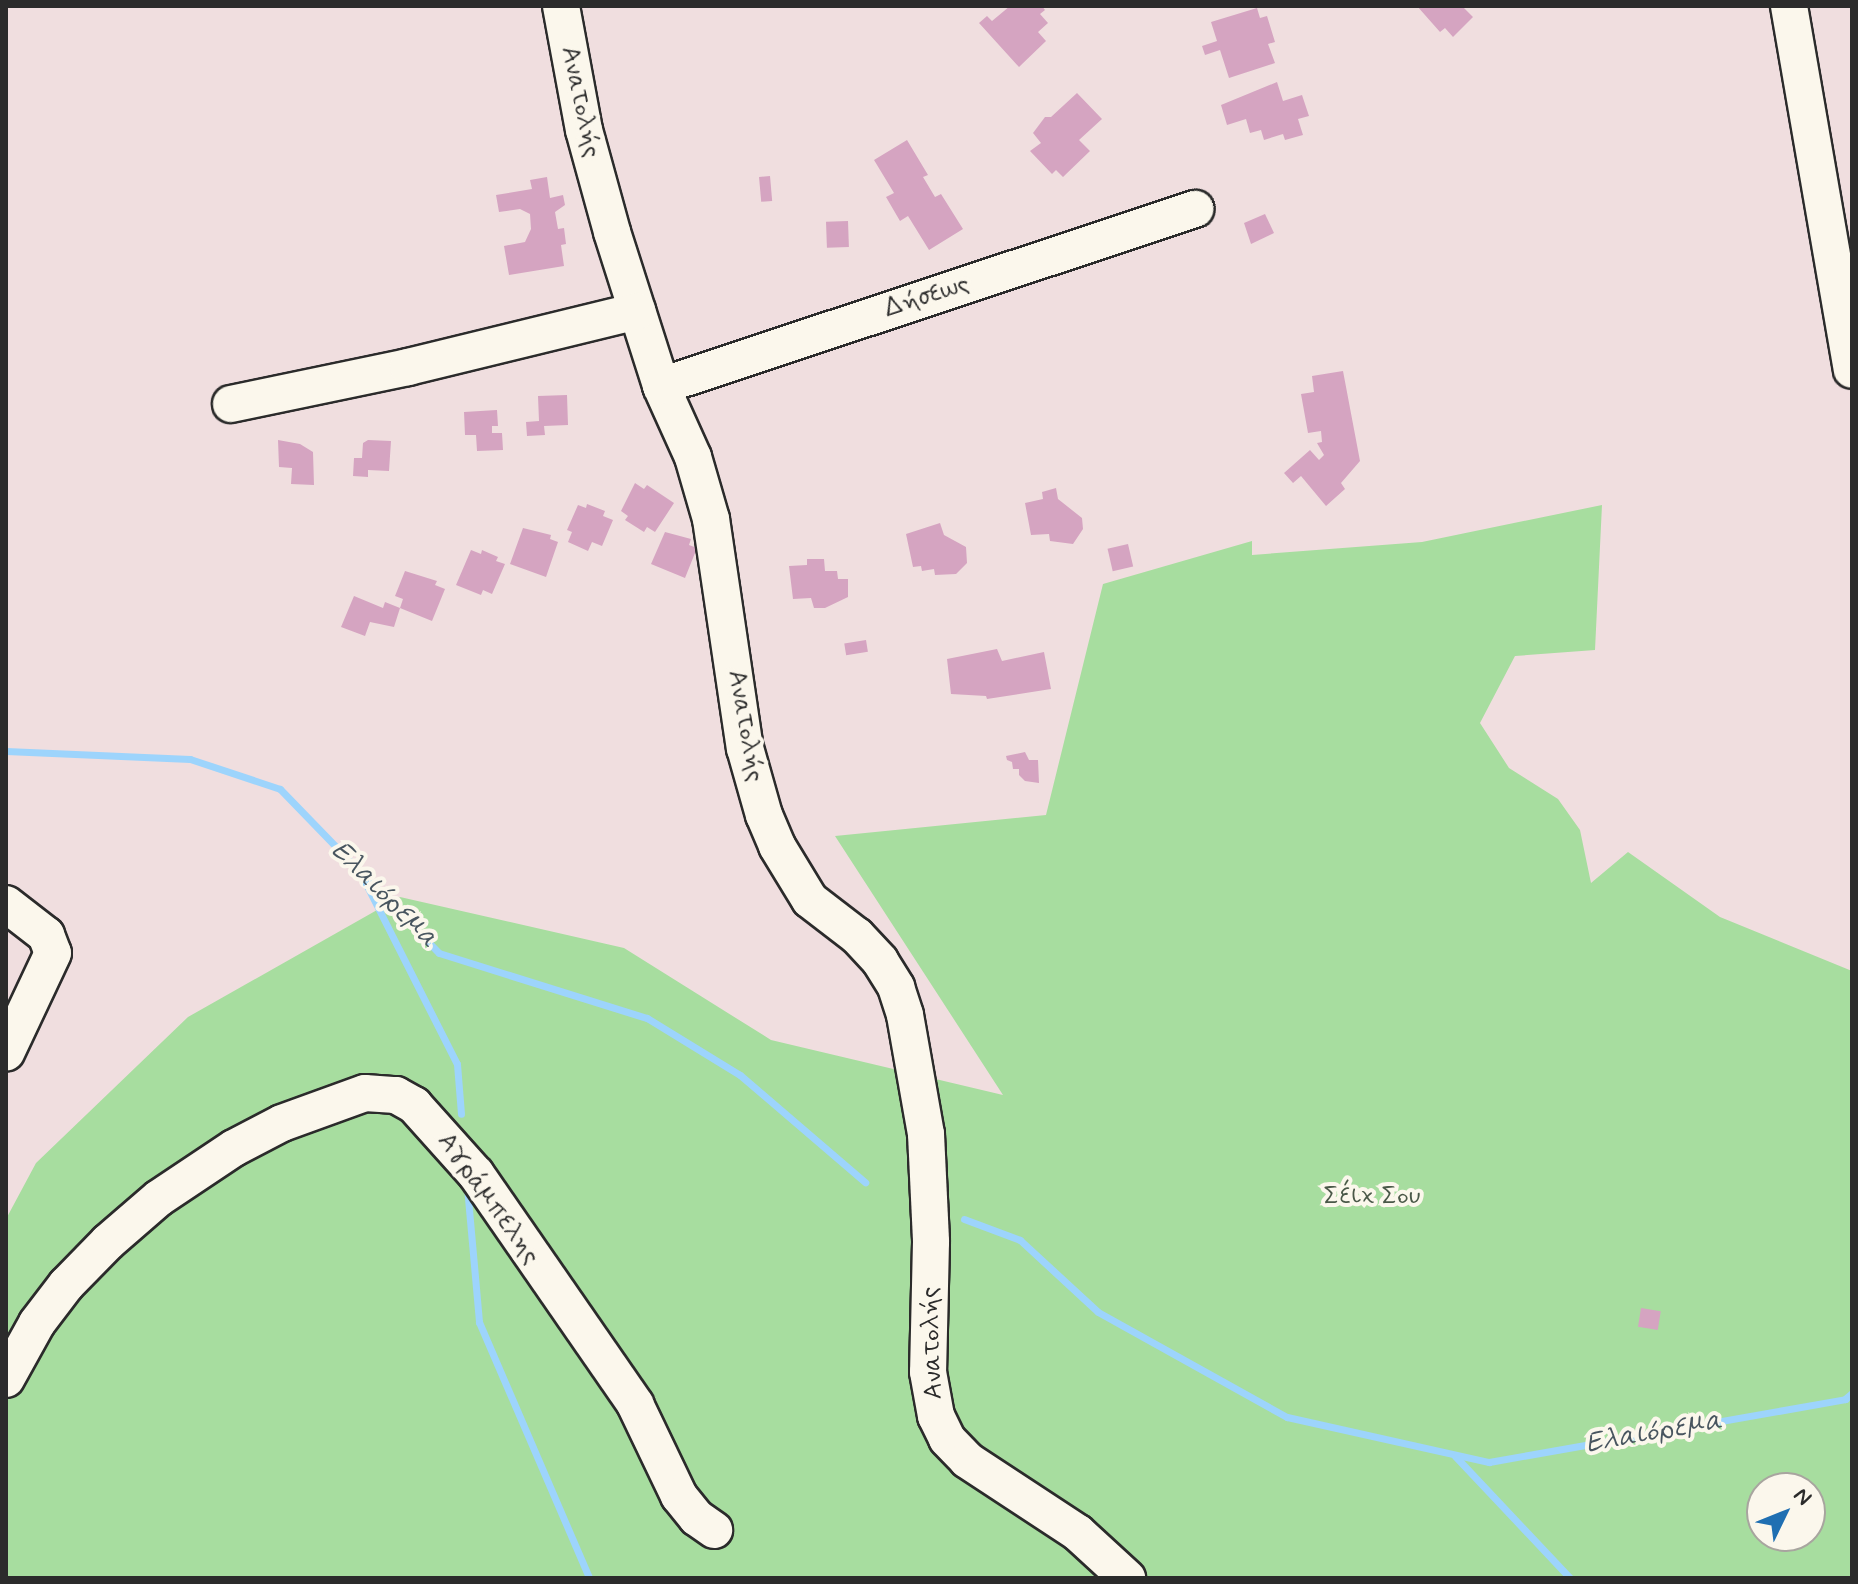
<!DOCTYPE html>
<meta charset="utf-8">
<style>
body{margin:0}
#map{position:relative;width:1858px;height:1584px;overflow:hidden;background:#f0dedf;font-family:Mynerve,sans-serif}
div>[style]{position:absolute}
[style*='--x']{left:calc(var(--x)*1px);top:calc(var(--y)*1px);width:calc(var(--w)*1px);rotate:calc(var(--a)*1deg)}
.green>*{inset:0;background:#a7dd9f}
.stream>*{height:7px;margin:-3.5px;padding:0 3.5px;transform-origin:3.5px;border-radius:3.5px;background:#9dd4fc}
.building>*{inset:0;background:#d5a4c1;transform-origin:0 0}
.roads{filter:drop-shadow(2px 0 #2b2b2b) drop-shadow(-2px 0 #2b2b2b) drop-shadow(0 2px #2b2b2b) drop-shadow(0 -2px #2b2b2b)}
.minor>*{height:36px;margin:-18px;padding:0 18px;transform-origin:18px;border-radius:18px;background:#fbf7ec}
span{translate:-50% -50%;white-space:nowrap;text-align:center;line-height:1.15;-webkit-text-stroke:8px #fbf7ec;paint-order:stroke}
.street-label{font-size:26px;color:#2b2b2b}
.park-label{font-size:26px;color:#4a5848}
.water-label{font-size:28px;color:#48555f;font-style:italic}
.frame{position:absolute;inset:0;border:8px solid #2b2b2b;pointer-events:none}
.north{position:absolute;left:1746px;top:1472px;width:80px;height:80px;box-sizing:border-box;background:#fbf7ec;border:2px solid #a8a59f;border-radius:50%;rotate:47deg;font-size:22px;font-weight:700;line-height:32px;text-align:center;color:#2b2b2b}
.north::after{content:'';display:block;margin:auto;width:28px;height:36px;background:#1f6fb2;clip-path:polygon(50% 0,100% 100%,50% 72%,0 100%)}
</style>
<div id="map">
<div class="green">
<div style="clip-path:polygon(evenodd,1602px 505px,1595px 650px,1515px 656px,1480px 723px,1509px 768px,1558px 799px,1580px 830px,1591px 883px,1628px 852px,1720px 917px,1852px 971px,1852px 1578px,6px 1578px,6px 1219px,36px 1163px,188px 1017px,400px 897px,624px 948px,771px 1040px,1003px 1095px,835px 836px,1046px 815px,1103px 584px,1252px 541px,1252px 555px,1422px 542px,1602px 505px,1762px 1488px,1810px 1488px,1810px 1536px,1762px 1536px,1762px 1488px)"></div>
</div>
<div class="stream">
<div style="--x:6;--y:751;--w:184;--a:2.5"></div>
<div style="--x:190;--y:759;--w:95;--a:18.4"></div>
<div style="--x:280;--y:789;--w:228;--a:45.9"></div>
<div style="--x:439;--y:953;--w:218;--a:17.4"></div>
<div style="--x:647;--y:1018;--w:109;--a:31.5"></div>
<div style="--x:740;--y:1075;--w:165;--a:40.6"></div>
<div style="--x:363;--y:878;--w:208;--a:63.2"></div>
<div style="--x:457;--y:1064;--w:50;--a:85.4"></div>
<div style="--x:467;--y:1187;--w:136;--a:84.9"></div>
<div style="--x:479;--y:1322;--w:279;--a:66.7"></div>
<div style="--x:964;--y:1219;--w:60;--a:20.6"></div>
<div style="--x:1020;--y:1240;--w:106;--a:42.7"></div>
<div style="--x:1098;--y:1312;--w:216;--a:29.1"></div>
<div style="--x:1287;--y:1417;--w:207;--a:12.6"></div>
<div style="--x:1489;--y:1462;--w:362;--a:-10"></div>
<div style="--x:1845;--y:1399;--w:9;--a:-41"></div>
<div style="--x:1455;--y:1456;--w:168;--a:46.7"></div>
</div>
<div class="building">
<div style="clip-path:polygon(1010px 6px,1042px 6px,1045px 10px,1040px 14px,1048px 23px,1038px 32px,1046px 41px,1019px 67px,979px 23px,987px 16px,992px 21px)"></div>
<div style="clip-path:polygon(1417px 6px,1462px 6px,1473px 17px,1453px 37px,1445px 28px,1440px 32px)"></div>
<div style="clip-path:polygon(1257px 8px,1260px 18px,1267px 16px,1275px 42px,1268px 44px,1275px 63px,1229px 78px,1220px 50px,1205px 55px,1202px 46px,1217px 41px,1211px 22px)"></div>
<div style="clip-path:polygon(1277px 82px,1283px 101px,1302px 95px,1309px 116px,1298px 119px,1303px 135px,1285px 140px,1283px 134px,1264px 140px,1261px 130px,1250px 133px,1246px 119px,1227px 125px,1221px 105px)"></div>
<div style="clip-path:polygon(1077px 93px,1102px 119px,1079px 140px,1090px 151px,1063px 177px,1056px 170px,1052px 174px,1030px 151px,1041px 143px,1033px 133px,1045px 117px,1051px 117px)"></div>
<div style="clip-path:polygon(907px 140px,928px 175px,923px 177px,935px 197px,941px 194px,963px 229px,929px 250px,908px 216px,900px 221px,886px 197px,894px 193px,874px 160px)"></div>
<div style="left:770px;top:176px;width:25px;height:11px;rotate:85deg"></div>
<div style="clip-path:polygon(547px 177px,550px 198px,563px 195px,565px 205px,555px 212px,558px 229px,564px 228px,566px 244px,561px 245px,564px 266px,509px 275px,504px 246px,525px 242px,531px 229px,530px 214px,520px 209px,499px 212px,496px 195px,532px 189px,530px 180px)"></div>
<div style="clip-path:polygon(1265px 214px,1274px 233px,1251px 244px,1244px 223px)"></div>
<div style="left:848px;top:221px;width:26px;height:22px;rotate:88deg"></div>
<div style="clip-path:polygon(1343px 371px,1360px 461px,1341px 483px,1345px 489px,1326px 506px,1301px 476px,1293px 483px,1284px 473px,1310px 450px,1319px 460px,1324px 455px,1317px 443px,1322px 442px,1321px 431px,1308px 433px,1301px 394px,1314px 392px,1312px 376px)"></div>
<div style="clip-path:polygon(567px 395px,568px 425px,544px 426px,545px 435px,527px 436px,526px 422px,539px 421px,538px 396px)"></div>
<div style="clip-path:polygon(497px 410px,498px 426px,492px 426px,492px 433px,502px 433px,503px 450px,477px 451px,476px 435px,465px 435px,464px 412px)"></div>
<div style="clip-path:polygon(278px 440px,300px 444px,313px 452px,314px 485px,291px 484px,292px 468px,279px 467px)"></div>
<div style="clip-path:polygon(368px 440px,391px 441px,389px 471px,368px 470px,368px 477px,353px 476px,354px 458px,362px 458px,363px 443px)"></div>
<div style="clip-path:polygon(635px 483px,644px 489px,647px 485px,674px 503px,655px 532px,647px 527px,644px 532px,625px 520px,628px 516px,621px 511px)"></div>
<div style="clip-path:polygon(1056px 488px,1058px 499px,1082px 518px,1083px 529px,1073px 544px,1050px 541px,1049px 534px,1031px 535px,1025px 503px,1043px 499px,1042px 492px)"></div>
<div style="clip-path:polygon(587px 504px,605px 511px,603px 516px,613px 520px,602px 546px,592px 542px,588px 551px,568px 542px,572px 532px,567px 530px,578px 505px,586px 508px)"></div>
<div style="clip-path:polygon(940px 523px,944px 535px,966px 547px,967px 563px,956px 574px,935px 575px,934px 569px,922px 571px,921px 566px,913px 567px,906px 534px)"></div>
<div style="clip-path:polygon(523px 528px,551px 535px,550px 539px,558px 542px,546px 577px,510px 564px)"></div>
<div style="clip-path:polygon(665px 532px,691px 539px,689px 545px,697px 548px,685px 578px,651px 564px)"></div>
<div style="left:1128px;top:544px;width:23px;height:21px;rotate:77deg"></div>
<div style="clip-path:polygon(471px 550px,481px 554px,482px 550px,498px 557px,496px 561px,505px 564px,492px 594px,483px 590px,481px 595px,456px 585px)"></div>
<div style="clip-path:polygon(807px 559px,824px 559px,825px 571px,837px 571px,838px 579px,848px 579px,848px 597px,825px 608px,814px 608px,811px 598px,793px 599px,789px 566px,807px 565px)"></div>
<div style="clip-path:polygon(405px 571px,437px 581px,435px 585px,445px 589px,432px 621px,400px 608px,403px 599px,395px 596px)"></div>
<div style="clip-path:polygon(354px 596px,383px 608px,385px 602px,400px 608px,394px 627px,370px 622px,365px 636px,341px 627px)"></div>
<div style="left:866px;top:640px;width:12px;height:22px;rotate:81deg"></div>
<div style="clip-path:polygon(997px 649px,1002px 661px,1044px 652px,1051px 689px,987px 699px,986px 696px,951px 694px,947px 659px)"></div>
<div style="clip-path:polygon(1025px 752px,1029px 760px,1038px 760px,1039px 783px,1025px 781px,1019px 775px,1019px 769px,1013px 769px,1012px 762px,1007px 760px,1006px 756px)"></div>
<div style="left:1641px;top:1308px;width:20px;height:19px;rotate:9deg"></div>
</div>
<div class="roads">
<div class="minor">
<div style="--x:561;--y:6;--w:126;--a:79.5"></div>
<div style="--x:584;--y:130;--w:106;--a:74.6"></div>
<div style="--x:612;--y:232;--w:162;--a:72.3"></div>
<div style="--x:661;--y:386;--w:78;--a:65.7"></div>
<div style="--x:693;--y:457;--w:65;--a:73.8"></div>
<div style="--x:711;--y:519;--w:232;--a:81.6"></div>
<div style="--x:745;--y:748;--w:70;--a:74.2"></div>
<div style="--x:764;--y:815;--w:34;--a:67"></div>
<div style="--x:777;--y:846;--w:63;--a:58.6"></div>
<div style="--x:810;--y:900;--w:59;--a:37.5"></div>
<div style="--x:857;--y:936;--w:34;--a:47"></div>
<div style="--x:880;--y:961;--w:31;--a:58"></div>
<div style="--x:896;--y:987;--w:29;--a:72"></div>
<div style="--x:905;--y:1015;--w:121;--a:80"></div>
<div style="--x:926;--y:1134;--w:108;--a:87.3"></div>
<div style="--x:931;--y:1242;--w:130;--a:91.3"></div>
<div style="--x:928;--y:1372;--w:45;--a:79.7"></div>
<div style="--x:936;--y:1416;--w:25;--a:64"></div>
<div style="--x:947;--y:1439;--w:29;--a:46"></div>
<div style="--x:967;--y:1460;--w:133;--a:33.3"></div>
<div style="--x:1078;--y:1533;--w:67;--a:42.6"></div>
<div style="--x:1789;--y:6;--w:369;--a:80.2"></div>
<div style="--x:661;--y:386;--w:563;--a:-18.34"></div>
<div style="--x:231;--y:404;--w:181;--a:-11.8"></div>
<div style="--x:408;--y:367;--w:236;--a:-13.7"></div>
<div style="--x:6;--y:904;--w:51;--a:37.8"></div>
<div style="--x:46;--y:935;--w:19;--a:69"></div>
<div style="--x:53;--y:953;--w:110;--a:115.2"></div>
<div style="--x:6;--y:1379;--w:64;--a:-61"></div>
<div style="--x:37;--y:1323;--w:48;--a:-52.7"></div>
<div style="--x:66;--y:1285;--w:60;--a:-45.7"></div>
<div style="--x:108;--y:1242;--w:67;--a:-40.8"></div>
<div style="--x:159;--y:1198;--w:90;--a:-33.7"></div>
<div style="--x:234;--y:1148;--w:54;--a:-27.5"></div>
<div style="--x:282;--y:1123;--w:88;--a:-19.9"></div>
<div style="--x:365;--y:1093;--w:31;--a:4"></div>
<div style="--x:396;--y:1095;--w:21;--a:29"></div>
<div style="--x:414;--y:1105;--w:93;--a:48.1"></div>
<div style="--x:476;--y:1174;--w:280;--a:55.3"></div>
<div style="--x:635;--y:1404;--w:102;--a:64.4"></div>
<div style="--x:679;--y:1496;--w:28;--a:51"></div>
<div style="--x:697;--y:1518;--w:21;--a:35"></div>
</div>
</div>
<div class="street-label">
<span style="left:580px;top:102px;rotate:78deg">Ανατολής</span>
<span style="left:927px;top:297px;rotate:-18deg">Δήσεως</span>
<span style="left:745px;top:726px;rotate:80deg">Ανατολής</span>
<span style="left:488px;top:1199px;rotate:54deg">Αγράμπελης</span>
<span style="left:933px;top:1343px;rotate:-92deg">Ανατολής</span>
</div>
<div class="park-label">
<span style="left:1372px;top:1197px">Σέιχ Σου</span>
</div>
<div class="water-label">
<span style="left:384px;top:895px;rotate:45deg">Ελαιόρεμα</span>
<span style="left:1654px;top:1433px;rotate:-10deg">Ελαιόρεμα</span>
</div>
<div class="frame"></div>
<div class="north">N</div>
</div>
